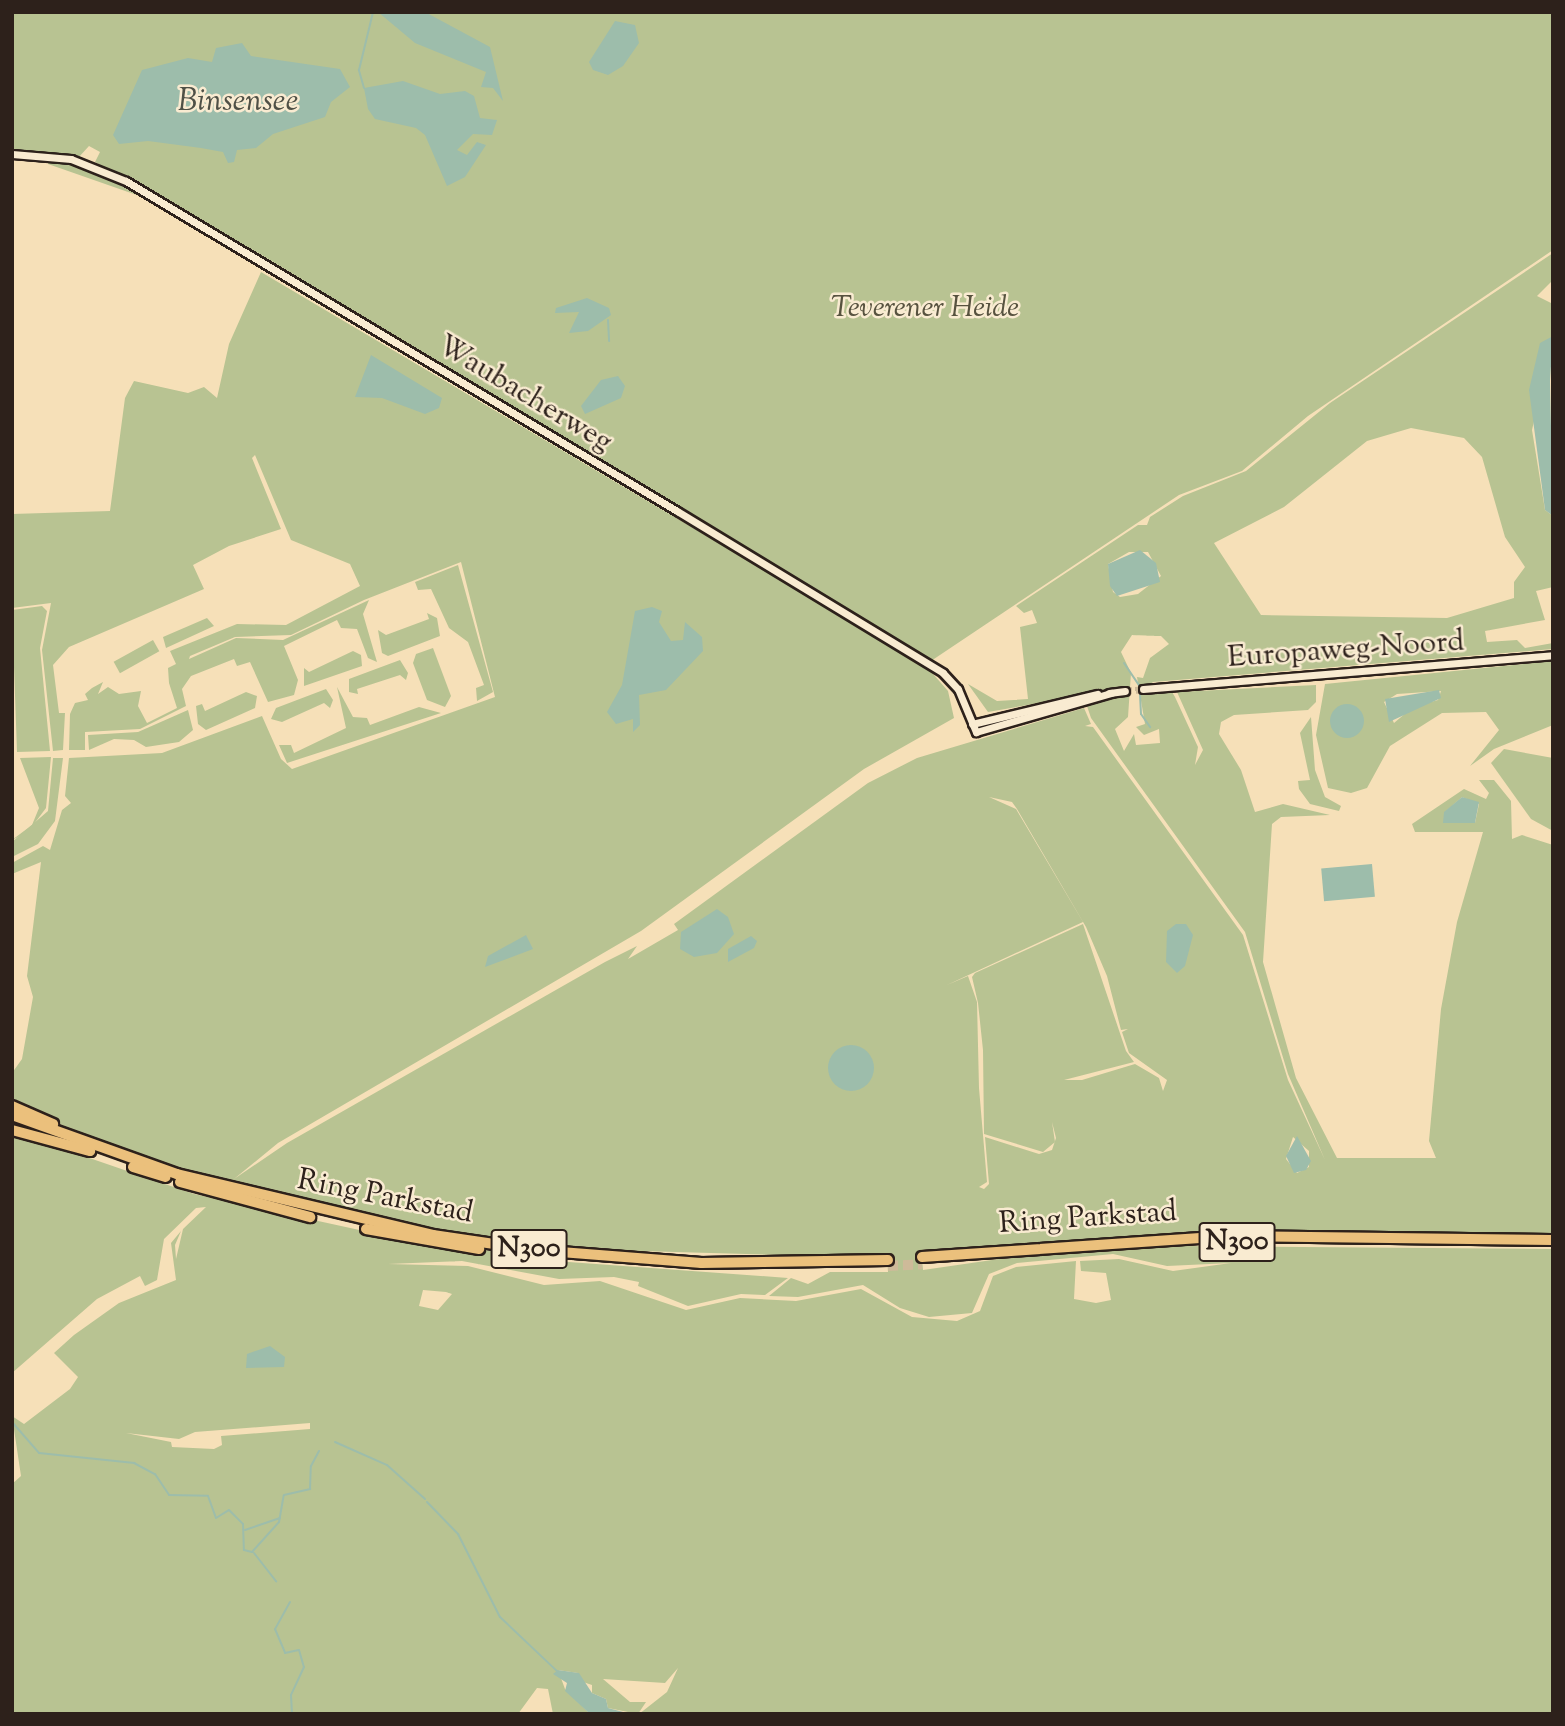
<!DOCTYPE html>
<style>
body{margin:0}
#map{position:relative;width:1565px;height:1726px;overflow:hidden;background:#f6e0b8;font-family:"Sorts Mill Goudy",serif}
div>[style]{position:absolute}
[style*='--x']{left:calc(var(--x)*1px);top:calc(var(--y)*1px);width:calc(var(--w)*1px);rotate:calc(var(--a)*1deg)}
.green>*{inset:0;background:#b8c392;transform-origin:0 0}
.water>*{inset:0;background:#9dbdab;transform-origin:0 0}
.round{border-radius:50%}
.stream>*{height:2px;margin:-1px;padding:0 1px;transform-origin:1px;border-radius:1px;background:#9dbdab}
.secondary-tunnel>*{height:7px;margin-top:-3.5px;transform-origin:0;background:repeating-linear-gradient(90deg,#ceba99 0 7px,transparent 0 10.5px)}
.highway-tunnel>*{height:10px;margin-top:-5px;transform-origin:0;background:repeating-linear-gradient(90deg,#ceba99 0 10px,transparent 0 15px)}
.roads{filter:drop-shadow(2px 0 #2d211b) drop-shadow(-2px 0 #2d211b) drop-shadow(0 2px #2d211b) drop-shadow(0 -2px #2d211b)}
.secondary>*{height:7px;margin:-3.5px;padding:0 3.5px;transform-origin:3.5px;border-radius:3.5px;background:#f9ebd1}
.highway>*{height:10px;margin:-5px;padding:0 5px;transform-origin:5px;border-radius:5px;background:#ebc07c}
span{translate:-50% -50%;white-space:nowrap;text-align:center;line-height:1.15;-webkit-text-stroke:5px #f9ebd1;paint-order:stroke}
.shield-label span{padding:2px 5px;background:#f9ebd1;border:2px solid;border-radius:5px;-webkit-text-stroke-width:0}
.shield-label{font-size:28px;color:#2d211b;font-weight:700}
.park-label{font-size:30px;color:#57523f;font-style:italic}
.street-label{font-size:30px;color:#2d211b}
.water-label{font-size:32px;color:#4f5046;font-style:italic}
.frame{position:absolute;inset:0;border:14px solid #2d211b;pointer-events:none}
</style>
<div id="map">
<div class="green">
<div style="clip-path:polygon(12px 12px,1553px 12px,1553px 250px,1308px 416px,1242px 471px,1179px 495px,931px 661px,260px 254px,95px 162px,100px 152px,89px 146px,78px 158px,12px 152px)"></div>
<div style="clip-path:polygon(49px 157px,106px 174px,151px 200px,48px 164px)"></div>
<div style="clip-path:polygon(evenodd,1553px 253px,1553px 280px,1537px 296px,1553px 304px,1553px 336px,1532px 430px,1545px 510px,1553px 516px,1553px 587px,1536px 591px,1545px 620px,1485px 631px,1487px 642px,1517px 640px,1525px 648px,1553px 643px,1553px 649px,1153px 682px,1145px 688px,1147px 693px,1172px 692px,1175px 697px,1198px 747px,1195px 765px,1203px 750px,1177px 692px,1316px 685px,1316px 702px,1308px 710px,1234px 715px,1221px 722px,1219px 734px,1241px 770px,1255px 812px,1283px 804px,1330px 815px,1281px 817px,1272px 824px,1263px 962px,1296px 1078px,1337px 1158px,1436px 1158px,1429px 1141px,1441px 1009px,1457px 922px,1483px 832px,1415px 832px,1412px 824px,1464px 789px,1486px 799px,1489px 793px,1479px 780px,1494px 780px,1511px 801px,1512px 839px,1522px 835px,1553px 845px,1553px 1237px,1216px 1233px,921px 1250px,923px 1270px,999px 1259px,1183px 1246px,1553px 1249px,1553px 1714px,639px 1714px,667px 1692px,678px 1668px,665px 1683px,603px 1679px,630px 1702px,646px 1702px,638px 1714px,608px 1708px,606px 1699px,592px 1693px,592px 1685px,580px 1681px,578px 1673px,558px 1670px,565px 1689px,590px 1714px,553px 1714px,548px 1689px,537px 1688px,518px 1714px,12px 1714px,12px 1484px,21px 1476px,12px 1416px,24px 1424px,70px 1389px,78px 1377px,54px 1353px,74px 1335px,119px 1303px,176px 1280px,171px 1243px,181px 1231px,175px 1245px,176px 1259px,183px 1229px,206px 1207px,196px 1208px,164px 1239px,157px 1280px,145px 1286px,140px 1276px,97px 1299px,12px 1373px,12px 1125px,45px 1138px,43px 1142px,194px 1194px,364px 1231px,555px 1261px,788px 1278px,765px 1295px,741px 1294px,688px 1306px,638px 1286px,639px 1282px,614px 1277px,559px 1279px,462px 1261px,388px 1264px,468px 1266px,544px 1285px,600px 1281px,686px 1310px,740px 1298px,796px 1301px,861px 1289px,912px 1317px,957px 1321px,980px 1311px,993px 1276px,1016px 1267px,1076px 1261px,1074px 1299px,1096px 1303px,1111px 1300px,1106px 1273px,1081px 1271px,1080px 1261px,1119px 1259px,1173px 1271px,1231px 1263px,1167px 1266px,1113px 1254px,1017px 1263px,989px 1274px,972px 1313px,929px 1317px,900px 1308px,863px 1285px,798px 1297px,769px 1296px,791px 1278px,808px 1284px,830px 1272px,888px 1272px,887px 1256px,820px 1260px,818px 1256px,569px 1249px,467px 1238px,202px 1179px,12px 1112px,12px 1073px,22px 1059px,33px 997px,27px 976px,41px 862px,12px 874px,12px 863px,43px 846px,50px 850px,62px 810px,71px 803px,65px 796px,69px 758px,162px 753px,262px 716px,281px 759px,292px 769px,495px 697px,461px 562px,364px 600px,291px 635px,235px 637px,190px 656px,189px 659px,236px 638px,283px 640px,369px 600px,363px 614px,377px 662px,368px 658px,357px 629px,341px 628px,337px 620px,284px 646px,298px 680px,294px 695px,268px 702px,250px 662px,237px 666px,234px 659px,191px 676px,182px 689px,186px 706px,140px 729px,85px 732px,85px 750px,69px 750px,70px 714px,75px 703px,88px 700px,85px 694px,92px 688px,103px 682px,98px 694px,108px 687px,119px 694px,141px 691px,138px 706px,147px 723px,177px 708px,169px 683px,168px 668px,176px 664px,170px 651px,237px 624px,286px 625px,360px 586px,350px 564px,291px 540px,255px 455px,252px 458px,281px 529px,229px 546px,193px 565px,204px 589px,69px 647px,53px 665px,59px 713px,65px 713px,63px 750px,53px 751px,42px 650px,51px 603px,12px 608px,12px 514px,110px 511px,125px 398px,134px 381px,188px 393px,204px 387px,217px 398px,229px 344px,261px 272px,926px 666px,948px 691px,954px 718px,864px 769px,641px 931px,278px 1143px,234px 1179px,287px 1143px,605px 962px,637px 946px,628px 959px,678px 930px,674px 924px,868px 783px,917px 758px,1084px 708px,1091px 724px,1085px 726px,1093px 727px,1243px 935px,1288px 1080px,1325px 1160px,1288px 1074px,1245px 932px,1091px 718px,1087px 706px,1123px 695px,1123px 688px,988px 712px,968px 684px,997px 701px,1028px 699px,1020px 627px,1037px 623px,1032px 610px,1024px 613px,1016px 606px,1138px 525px,1147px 525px,1150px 517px,1183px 496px,1246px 471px,1330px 403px,1553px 253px,1411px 428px,1464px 438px,1482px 457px,1505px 537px,1525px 567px,1514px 582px,1514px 598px,1447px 618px,1261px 615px,1214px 543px,1284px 507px,1367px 441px,1411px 428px,1553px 253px,1129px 552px,1148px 552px,1161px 576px,1138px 594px,1120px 597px,1113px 592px,1108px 564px,1129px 552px,1553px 253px,1132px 635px,1161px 636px,1169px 644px,1150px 658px,1143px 678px,1137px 677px,1145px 724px,1136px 727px,1144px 735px,1159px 729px,1160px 743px,1136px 745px,1134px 734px,1124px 751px,1115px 729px,1128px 717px,1131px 673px,1121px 652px,1132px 635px,1553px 253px,989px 797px,1012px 802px,1017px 809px,1086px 927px,1107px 976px,1121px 1030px,1128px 1029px,1122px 1032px,1129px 1053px,1167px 1080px,1163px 1091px,1159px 1078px,1135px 1064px,1082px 1080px,1064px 1080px,1134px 1062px,1126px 1051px,1083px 924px,975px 973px,972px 977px,978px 1003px,983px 1050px,984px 1134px,1043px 1152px,1055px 1142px,1052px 1122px,1056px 1138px,1052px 1150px,1039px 1154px,985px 1137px,989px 1184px,984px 1189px,979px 1187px,987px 1182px,979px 1088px,977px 1002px,968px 976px,947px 985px,1083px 922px,1016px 809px,989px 797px,1553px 253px,1462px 797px,1479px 804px,1475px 823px,1444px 813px,1462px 797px,1553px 253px,1293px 1137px,1309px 1151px,1309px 1167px,1297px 1173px,1286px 1159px,1293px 1137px,1553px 253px,423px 1290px,446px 1292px,452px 1294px,438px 1310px,419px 1306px,423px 1290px,1553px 253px,310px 1423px,310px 1429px,221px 1436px,222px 1445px,214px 1449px,172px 1447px,171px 1442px,126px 1433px,179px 1439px,195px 1432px,310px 1423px)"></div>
<div style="clip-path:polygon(458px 565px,493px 692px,477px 701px,476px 688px,484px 685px,468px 642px,449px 628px,431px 589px,418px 590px,415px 582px)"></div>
<div style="clip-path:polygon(42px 606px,47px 611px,40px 648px,50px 751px,17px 752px,12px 610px)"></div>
<div style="clip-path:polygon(427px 613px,437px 618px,440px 636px,388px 656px,382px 653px,378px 630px,386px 635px,429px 619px)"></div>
<div style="clip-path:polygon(207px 618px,214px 626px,166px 648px,163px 637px)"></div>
<div style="left:153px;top:640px;width:13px;height:45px;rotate:61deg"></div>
<div style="clip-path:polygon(433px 648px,451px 696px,445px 707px,427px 700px,413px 663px,416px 654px)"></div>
<div style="clip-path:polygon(353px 651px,361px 655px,362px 666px,304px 686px,304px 668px,309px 672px)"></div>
<div style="clip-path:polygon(400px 660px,408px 673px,406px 680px,400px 675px,357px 689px,358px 694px,349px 692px,349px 679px)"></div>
<div style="clip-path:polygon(evenodd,1553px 661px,1553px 725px,1494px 749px,1470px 766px,1499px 730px,1486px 712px,1442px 713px,1390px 746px,1367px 788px,1351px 793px,1328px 788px,1316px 735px,1325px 684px,1553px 661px,1441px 691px,1438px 700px,1413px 707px,1394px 723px,1384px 702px,1397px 694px,1441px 691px)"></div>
<div style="clip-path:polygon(337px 687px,353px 717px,367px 718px,370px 725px,419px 707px,441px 713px,287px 763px,279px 745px,291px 745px,294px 753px,346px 728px)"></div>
<div style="clip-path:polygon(326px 689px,333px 700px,330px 708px,324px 703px,282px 722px,271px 719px,276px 708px)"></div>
<div style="clip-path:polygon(246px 692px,257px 696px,255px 708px,206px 730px,198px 724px,196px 706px,202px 704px,205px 711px)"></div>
<div style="clip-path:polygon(188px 710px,193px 730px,179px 742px,146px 747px,134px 740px,114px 739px,89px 750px,88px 735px,138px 732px)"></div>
<div style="clip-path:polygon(1311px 717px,1315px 770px,1325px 797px,1341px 806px,1339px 811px,1310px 804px,1299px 789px,1298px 781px,1310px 780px,1300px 733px)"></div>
<div style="clip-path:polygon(1504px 749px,1553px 758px,1553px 831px,1531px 819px,1491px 763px)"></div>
<div style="clip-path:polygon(51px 757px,46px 808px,28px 832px,12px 840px,32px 825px,39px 808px,20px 758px)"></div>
<div style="clip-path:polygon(53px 758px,63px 758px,55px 821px,38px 844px,12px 857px,12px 842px,48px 811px)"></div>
</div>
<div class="water">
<div style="clip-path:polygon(378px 12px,425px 12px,490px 47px,503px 101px,493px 88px,481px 87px,486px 72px,415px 43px)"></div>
<div style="clip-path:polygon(615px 21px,635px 25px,639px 43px,623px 66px,608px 75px,593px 70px,589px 62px)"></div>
<div style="clip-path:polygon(242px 43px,251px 56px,340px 69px,350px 87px,331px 102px,325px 117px,273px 134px,256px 148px,237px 150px,234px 162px,228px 163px,223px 152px,201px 148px,148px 141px,119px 144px,113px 135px,142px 70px,188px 58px,212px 62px,216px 48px)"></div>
<div style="clip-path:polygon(403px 81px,440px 94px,465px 91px,474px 96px,480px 118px,497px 120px,492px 135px,473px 134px,457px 150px,467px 155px,477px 142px,486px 145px,465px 177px,447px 186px,425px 135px,416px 128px,375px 119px,368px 109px,364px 88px)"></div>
<div style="clip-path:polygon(587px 298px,609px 308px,611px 315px,588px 331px,569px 333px,579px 312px,555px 313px,556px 308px)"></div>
<div style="clip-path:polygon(1553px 336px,1550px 381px,1553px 516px,1545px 510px,1529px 390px,1540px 343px)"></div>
<div style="clip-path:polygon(371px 355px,442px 398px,439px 408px,425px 414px,382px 398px,355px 397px)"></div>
<div style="clip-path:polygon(618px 376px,625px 386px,621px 398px,585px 414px,581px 406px,601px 380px)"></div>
<div style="clip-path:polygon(1140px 550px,1156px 563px,1160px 582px,1117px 596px,1110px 586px,1108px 564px)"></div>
<div style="clip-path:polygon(652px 607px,662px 611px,659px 622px,671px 641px,683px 640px,685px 622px,702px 637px,703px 651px,666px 690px,639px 695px,640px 725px,633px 732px,633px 719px,616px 724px,607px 712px,622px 685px,635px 611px)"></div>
<div style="clip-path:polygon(1439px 690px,1441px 698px,1389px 722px,1385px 699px)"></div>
<div class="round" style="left:1330px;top:704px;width:34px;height:34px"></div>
<div style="clip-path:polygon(1462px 797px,1479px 802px,1475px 823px,1443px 823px,1444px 812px)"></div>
<div style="left:1372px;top:864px;width:33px;height:51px;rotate:85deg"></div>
<div style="clip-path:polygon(717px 909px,728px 917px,734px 934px,717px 953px,694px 957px,680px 949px,681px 932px)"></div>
<div style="clip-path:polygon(1176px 924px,1186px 924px,1193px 935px,1185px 966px,1177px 973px,1166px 962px,1167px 931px)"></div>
<div style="clip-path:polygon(526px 935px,533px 949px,485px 967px,488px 956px)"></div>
<div style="clip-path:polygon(751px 936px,757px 941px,754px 948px,728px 962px,728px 949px)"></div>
<div class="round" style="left:828px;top:1045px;width:46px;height:46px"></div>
<div style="clip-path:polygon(1297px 1136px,1311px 1161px,1306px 1170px,1294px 1173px,1286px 1156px)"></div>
<div style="clip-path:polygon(270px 1346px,285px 1357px,284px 1367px,246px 1368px,247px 1354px)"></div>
<div style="clip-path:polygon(558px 1670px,579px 1673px,592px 1693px,606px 1699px,608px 1708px,631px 1714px,590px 1714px,565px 1691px,567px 1683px,553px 1674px)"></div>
</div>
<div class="stream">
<div style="--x:364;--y:88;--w:19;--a:-106"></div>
<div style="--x:359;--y:70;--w:60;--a:-76.4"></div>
<div style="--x:608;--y:320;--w:21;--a:87"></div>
<div style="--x:1124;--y:663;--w:27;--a:56"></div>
<div style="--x:1140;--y:695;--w:19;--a:87"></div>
<div style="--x:1141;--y:714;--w:16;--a:55"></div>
<div style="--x:12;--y:1422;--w:41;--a:48.9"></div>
<div style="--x:39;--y:1453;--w:96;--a:6"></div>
<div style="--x:134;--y:1463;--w:24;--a:28"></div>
<div style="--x:155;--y:1474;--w:25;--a:56"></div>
<div style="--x:169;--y:1495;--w:39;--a:1"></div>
<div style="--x:208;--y:1496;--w:23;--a:70"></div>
<div style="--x:216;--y:1518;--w:15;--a:-32"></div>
<div style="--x:229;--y:1510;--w:20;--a:45"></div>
<div style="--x:243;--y:1524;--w:26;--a:88"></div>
<div style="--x:244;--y:1550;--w:8;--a:14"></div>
<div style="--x:252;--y:1552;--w:40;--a:-48"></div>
<div style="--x:279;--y:1522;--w:27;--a:-80"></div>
<div style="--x:284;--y:1495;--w:27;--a:-13"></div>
<div style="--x:310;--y:1489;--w:23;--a:-88"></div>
<div style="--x:311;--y:1466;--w:17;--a:-62"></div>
<div style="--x:335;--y:1442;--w:57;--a:23.9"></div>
<div style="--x:387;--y:1465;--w:51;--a:41.8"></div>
<div style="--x:427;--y:1502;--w:45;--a:45.9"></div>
<div style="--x:458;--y:1534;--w:93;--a:63.2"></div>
<div style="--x:500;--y:1617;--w:79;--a:43.5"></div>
<div style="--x:245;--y:1530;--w:37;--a:-19"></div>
<div style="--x:254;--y:1553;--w:36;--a:52"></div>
<div style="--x:290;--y:1602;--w:31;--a:119"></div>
<div style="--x:275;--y:1629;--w:26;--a:67"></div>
<div style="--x:285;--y:1653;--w:14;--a:-12"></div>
<div style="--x:299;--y:1650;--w:18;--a:74"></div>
<div style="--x:304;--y:1667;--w:31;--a:115"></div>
<div style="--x:291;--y:1695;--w:19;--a:87"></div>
</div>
<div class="secondary-tunnel">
<div style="--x:1125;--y:691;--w:18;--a:-6"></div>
</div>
<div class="highway-tunnel">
<div style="--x:888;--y:1266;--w:34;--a:-3"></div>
</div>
<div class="roads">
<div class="secondary">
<div style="--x:12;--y:154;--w:59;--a:4.8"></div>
<div style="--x:71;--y:159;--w:59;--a:21.8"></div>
<div style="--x:126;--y:181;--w:642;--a:30.92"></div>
<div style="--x:677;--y:511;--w:311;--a:31.3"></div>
<div style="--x:943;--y:673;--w:22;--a:47"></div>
<div style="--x:958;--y:689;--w:47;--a:67.3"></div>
<div style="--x:976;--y:732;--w:141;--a:-16.1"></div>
<div style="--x:1143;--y:689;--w:411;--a:-4.7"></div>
<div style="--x:1109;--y:693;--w:16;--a:-7"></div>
<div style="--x:972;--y:724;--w:129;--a:-13.5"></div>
</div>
<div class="highway">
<div style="--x:12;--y:1106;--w:45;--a:23.7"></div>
<div style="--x:12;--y:1115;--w:175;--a:19.7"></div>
<div style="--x:177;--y:1174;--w:263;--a:13.4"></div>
<div style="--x:433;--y:1235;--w:103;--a:8.4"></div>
<div style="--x:535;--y:1250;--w:167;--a:4.5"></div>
<div style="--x:701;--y:1263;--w:187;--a:-0.9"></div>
<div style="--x:12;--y:1130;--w:81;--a:15.1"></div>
<div style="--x:133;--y:1167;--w:34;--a:17"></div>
<div style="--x:180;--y:1182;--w:135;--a:15.1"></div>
<div style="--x:366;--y:1229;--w:115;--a:10"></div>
<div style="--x:922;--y:1257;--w:308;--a:-3.9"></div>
<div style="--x:1229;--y:1236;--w:324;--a:0.7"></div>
</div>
</div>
<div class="shield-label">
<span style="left:1237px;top:1242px">N300</span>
<span style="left:529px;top:1249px">N300</span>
</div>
<div class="park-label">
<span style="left:925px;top:309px">Teverener Heide</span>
</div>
<div class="street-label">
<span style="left:524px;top:395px;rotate:31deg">Waubacherweg</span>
<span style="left:1346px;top:651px;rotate:-4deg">Europaweg-Noord</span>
<span style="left:385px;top:1198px;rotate:11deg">Ring Parkstad</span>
<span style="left:1088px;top:1219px;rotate:-4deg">Ring Parkstad</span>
</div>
<div class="water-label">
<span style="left:238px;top:102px">Binsensee</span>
</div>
<div class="frame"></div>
</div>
